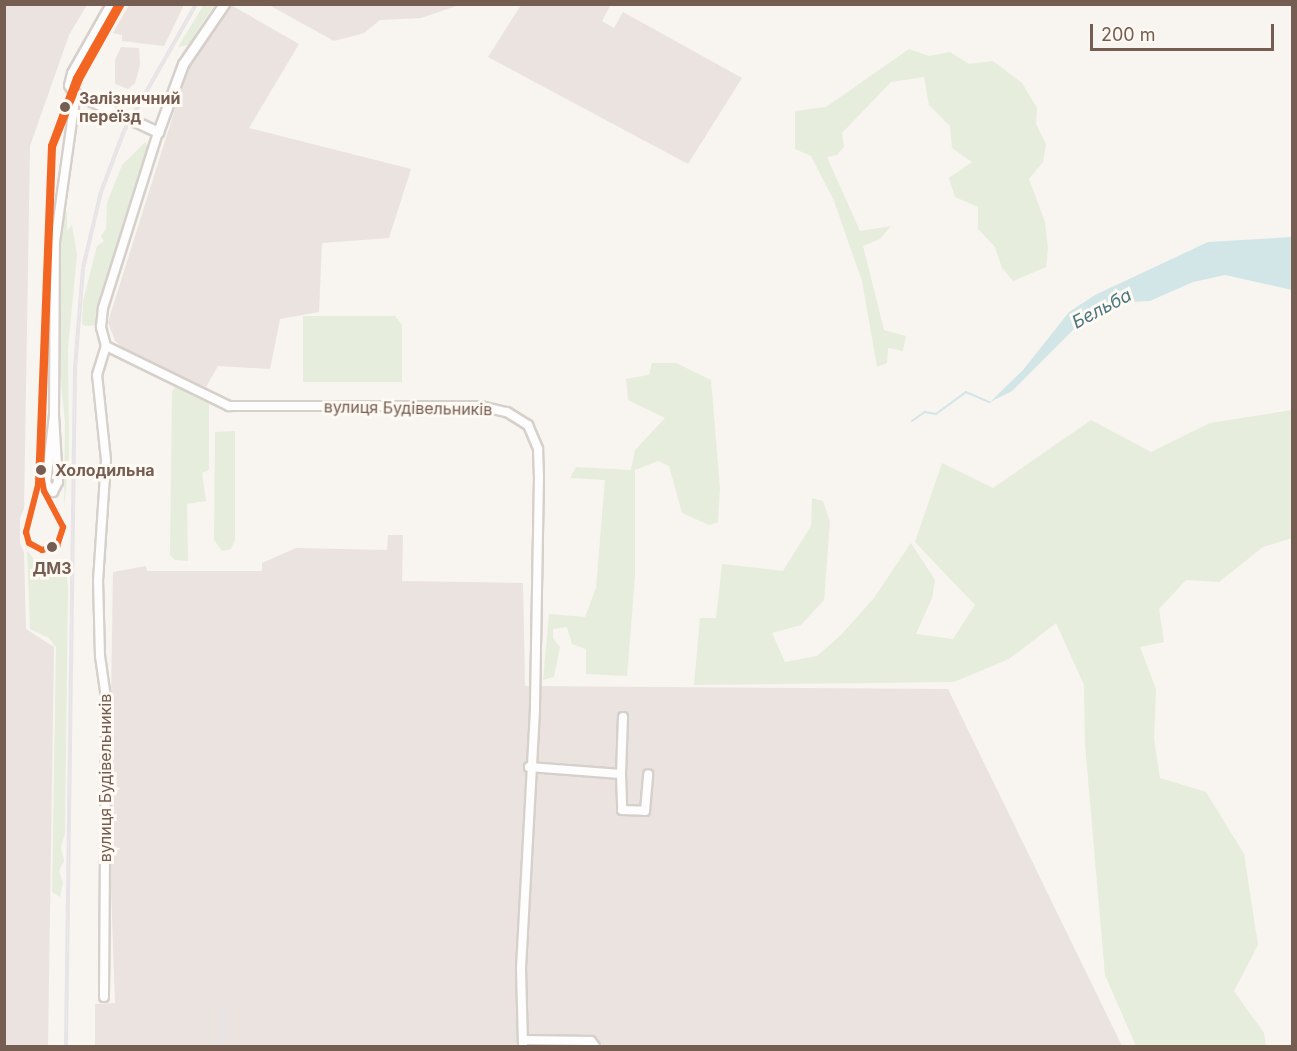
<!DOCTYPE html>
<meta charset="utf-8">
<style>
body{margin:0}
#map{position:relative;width:1297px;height:1051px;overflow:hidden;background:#f8f4f0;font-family:Inter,sans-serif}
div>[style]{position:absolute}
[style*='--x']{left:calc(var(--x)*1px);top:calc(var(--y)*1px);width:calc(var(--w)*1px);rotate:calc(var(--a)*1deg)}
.industrial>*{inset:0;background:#eae3df}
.green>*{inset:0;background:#e6eddc}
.water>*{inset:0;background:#d2e6e8}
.stream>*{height:1.5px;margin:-0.75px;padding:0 0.75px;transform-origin:0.75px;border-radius:0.75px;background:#d2e6e8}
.roads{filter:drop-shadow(2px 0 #d6d0cb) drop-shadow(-2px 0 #d6d0cb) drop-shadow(0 2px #d6d0cb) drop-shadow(0 -2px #d6d0cb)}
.minor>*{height:8px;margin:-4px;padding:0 4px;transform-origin:4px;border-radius:4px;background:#fefdfd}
.tertiary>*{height:9px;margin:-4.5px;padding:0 4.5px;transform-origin:4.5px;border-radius:4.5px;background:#fefdfd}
.rail>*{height:4px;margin-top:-2px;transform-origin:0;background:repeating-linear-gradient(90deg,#fef9f3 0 4.5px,#e6e4e6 0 9px);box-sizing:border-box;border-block:2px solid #e6e4e6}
.tram-1>*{height:6px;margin:-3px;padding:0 3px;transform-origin:3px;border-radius:3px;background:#f26522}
.dots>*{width:16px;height:16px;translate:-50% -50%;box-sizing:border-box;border:3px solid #fef9f3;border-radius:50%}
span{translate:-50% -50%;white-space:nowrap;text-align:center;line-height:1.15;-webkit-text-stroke:6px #fef9f3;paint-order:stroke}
.stop-label{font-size:16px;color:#755d51;font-weight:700}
.left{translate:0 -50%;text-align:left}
.street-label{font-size:16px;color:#755d51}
.water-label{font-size:18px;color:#49777f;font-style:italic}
.frame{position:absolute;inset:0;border:6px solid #755d51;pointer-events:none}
.scale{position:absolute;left:1090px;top:24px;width:184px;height:27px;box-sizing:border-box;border:3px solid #755d51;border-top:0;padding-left:8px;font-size:18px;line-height:21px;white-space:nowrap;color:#755d51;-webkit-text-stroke:4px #fef9f3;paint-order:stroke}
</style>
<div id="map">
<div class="industrial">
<div style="clip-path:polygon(5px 4px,87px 5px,69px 35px,30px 146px,24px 509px,20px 518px,20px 544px,24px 552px,26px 629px,54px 647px,48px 1046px,4px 1046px)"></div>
<div style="clip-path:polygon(129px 5px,129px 4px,184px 5px,164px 46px,122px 41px,122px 35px,113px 33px)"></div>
<div style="clip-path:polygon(231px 5px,299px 44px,249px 128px,411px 169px,389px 238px,322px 243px,319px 312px,280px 319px,270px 369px,218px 366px,206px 387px,132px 356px,115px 341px,108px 322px,188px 68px)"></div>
<div style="clip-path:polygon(269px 5px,270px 4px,459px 5px,421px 18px,380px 20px,364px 33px,334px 41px)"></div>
<div style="clip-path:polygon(521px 5px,607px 5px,610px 6px,602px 21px,614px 28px,623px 12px,742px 78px,688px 164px,488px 57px)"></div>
<div style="clip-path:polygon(121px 47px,139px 48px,140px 65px,135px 83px,128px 89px,115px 84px,115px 60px)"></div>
<div style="clip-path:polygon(388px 535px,403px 535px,402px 581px,523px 583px,525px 686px,948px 689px,1122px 1046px,95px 1046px,95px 1004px,115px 1003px,109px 828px,113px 572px,146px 566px,147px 571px,262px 571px,262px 563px,296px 548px,387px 550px)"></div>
</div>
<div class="green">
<div style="clip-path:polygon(204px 4px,214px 5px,188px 45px,178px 47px)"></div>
<div style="clip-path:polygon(909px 49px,929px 56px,950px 52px,969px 64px,993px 61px,1022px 83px,1037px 108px,1036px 124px,1046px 144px,1043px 162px,1029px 179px,1045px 222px,1048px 250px,1046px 267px,1013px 281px,1002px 268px,995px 247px,978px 229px,978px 207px,955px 197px,949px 178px,972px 162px,952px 148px,950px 126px,929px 105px,924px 77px,891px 82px,842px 133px,844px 147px,837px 155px,827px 157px,860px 231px,891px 226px,880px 239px,863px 246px,884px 330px,906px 336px,903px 351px,888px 348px,887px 363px,877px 367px,862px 281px,834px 201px,811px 156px,795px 149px,795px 111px,826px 107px)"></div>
<div style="clip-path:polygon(145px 142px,150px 150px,106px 284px,98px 325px,85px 326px,82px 324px,83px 301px,97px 246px,104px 241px,101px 236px,106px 229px,107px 203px,122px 165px)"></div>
<div style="clip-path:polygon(63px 212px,67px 212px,67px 231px,72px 225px,77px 255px,68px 348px,69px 456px,64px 509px,65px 422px,56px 333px)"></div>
<div style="clip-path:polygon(303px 316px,395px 316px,402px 325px,402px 382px,303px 382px)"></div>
<div style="clip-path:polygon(652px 363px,676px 363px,711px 380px,720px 488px,718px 522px,709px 525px,682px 513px,669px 466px,658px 461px,635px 470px,635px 576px,627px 676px,586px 674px,586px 649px,572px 644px,567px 627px,553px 629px,553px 638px,560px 647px,554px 677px,543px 680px,549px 614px,585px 617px,596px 588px,605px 480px,570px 478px,576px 467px,631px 470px,635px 450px,665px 418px,628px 400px,626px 379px,649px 375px)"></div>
<div style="clip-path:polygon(175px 387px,209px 404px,209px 470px,202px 473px,206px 501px,187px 504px,188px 561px,175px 560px,170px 555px,172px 392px)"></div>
<div style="clip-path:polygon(1292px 410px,1292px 538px,1263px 547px,1219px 582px,1186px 580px,1159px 609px,1164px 642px,1140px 647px,1156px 689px,1154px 739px,1160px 778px,1206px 792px,1244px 854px,1258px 945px,1234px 991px,1264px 1033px,1266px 1046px,1136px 1046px,1105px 975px,1085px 745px,1084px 685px,1056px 623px,1009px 659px,954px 682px,694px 685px,700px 618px,716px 618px,722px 564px,783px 571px,811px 526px,812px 498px,823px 501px,830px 522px,824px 600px,801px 625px,772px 633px,785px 662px,817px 656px,841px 635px,874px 598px,911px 543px,935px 580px,932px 598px,916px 634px,953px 639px,975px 605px,915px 542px,942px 463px,993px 488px,1091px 420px,1151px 452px,1210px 423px)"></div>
<div style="clip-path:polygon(235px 431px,235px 540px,231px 549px,222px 551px,214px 540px,215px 432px)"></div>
<div style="clip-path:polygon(27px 550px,40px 568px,58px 565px,66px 569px,68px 588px,65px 834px,61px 847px,64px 861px,59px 871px,63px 882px,60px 897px,52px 892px,56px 647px,49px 638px,30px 629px)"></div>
</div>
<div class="water">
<div style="clip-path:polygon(1292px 237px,1292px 290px,1225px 275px,1193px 282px,1150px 301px,1132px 302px,1076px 327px,1012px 391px,990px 402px,1023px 370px,1069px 312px,1095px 295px,1208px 242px)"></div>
</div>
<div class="stream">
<div style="--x:912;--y:421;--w:16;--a:-35"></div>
<div style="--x:925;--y:412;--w:11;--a:10"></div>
<div style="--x:936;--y:414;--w:37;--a:-36"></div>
<div style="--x:966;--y:392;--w:26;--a:23"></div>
</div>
<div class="roads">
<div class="minor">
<div style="--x:106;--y:346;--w:137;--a:26"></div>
<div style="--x:229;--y:406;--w:251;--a:0"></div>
<div style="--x:480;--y:406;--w:28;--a:13"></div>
<div style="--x:507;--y:412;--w:25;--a:32"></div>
<div style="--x:528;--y:425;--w:26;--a:67"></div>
<div style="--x:538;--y:449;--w:27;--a:88"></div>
<div style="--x:539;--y:476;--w:234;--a:91"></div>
<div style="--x:535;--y:710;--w:259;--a:93.1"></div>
<div style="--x:521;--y:969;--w:77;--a:88.5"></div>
<div style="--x:54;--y:415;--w:67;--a:86.6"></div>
<div style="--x:58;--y:482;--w:11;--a:117"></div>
<div style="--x:53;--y:492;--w:11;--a:-128"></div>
<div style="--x:46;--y:483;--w:68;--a:-83.3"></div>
<div style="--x:54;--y:415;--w:173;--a:-89.7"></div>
<div style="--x:55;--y:242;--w:150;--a:-82"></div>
<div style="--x:529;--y:767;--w:92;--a:4.4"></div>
<div style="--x:621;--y:774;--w:36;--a:88"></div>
<div style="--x:622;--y:810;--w:23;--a:2"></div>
<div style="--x:645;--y:811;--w:37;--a:-85"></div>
<div style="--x:621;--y:774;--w:57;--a:-88"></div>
<div style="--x:104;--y:997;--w:299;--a:-89.6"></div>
<div style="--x:106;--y:698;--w:42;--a:-98.1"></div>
<div style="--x:100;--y:656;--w:75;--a:-91.5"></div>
<div style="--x:98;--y:581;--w:121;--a:-86.2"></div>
<div style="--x:106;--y:460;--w:85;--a:-96"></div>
<div style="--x:97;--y:375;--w:30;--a:-73"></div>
<div style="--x:106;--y:346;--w:20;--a:-105"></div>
<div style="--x:101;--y:327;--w:19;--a:-84"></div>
<div style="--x:103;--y:308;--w:184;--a:-72.6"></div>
<div style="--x:523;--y:1040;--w:68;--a:0.8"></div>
<div style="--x:591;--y:1041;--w:6;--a:51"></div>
</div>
<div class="tertiary">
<div style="--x:111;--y:4;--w:79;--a:119.5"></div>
<div style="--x:72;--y:73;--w:12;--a:104"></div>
<div style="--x:69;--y:85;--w:9;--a:58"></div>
<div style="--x:74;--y:93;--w:93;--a:24.9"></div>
<div style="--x:158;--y:132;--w:72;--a:-69.8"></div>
<div style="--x:183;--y:64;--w:73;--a:-55.7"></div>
</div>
</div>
<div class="rail">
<div style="--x:66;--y:1046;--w:678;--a:-89.24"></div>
<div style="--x:75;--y:368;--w:100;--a:-85.4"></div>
<div style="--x:83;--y:268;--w:78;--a:-76.7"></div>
<div style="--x:101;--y:192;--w:65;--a:-69.3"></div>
<div style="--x:124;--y:131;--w:146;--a:-60.4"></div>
<div style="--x:223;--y:1046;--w:37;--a:-90"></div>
</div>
<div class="tram-1">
<div style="--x:118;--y:4;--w:85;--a:119.6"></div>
<div style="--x:76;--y:78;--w:72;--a:110.2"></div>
<div style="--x:51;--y:146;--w:339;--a:92.2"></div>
<div style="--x:38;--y:485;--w:49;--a:104.3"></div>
<div style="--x:26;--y:532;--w:11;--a:75"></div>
<div style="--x:29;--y:543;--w:15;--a:28"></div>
<div style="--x:42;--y:550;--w:16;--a:-15"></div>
<div style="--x:57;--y:546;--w:20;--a:-72"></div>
<div style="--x:63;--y:527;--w:41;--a:-117.8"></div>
<div style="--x:44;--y:491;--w:17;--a:-100"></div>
<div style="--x:41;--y:474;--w:327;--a:-87.9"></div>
<div style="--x:53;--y:147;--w:73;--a:-68.3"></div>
<div style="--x:80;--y:79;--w:86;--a:-60.8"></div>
</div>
<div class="dots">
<div style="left:65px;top:107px;background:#755d51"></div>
<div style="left:41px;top:470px;background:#755d51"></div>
<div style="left:52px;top:547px;background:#755d51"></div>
</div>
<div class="stop-label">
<span class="left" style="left:79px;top:107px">Залізничний<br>переїзд</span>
<span class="left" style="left:55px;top:470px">Холодильна</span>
<span style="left:52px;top:568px">ДМЗ</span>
</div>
<div class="street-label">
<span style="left:408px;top:408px;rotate:1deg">вулиця Будівельників</span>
<span style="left:105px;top:778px;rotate:-90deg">вулиця Будівельників</span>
</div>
<div class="water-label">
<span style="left:1102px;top:309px;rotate:-28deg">Бельба</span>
</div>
<div class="frame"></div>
<div class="scale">200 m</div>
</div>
